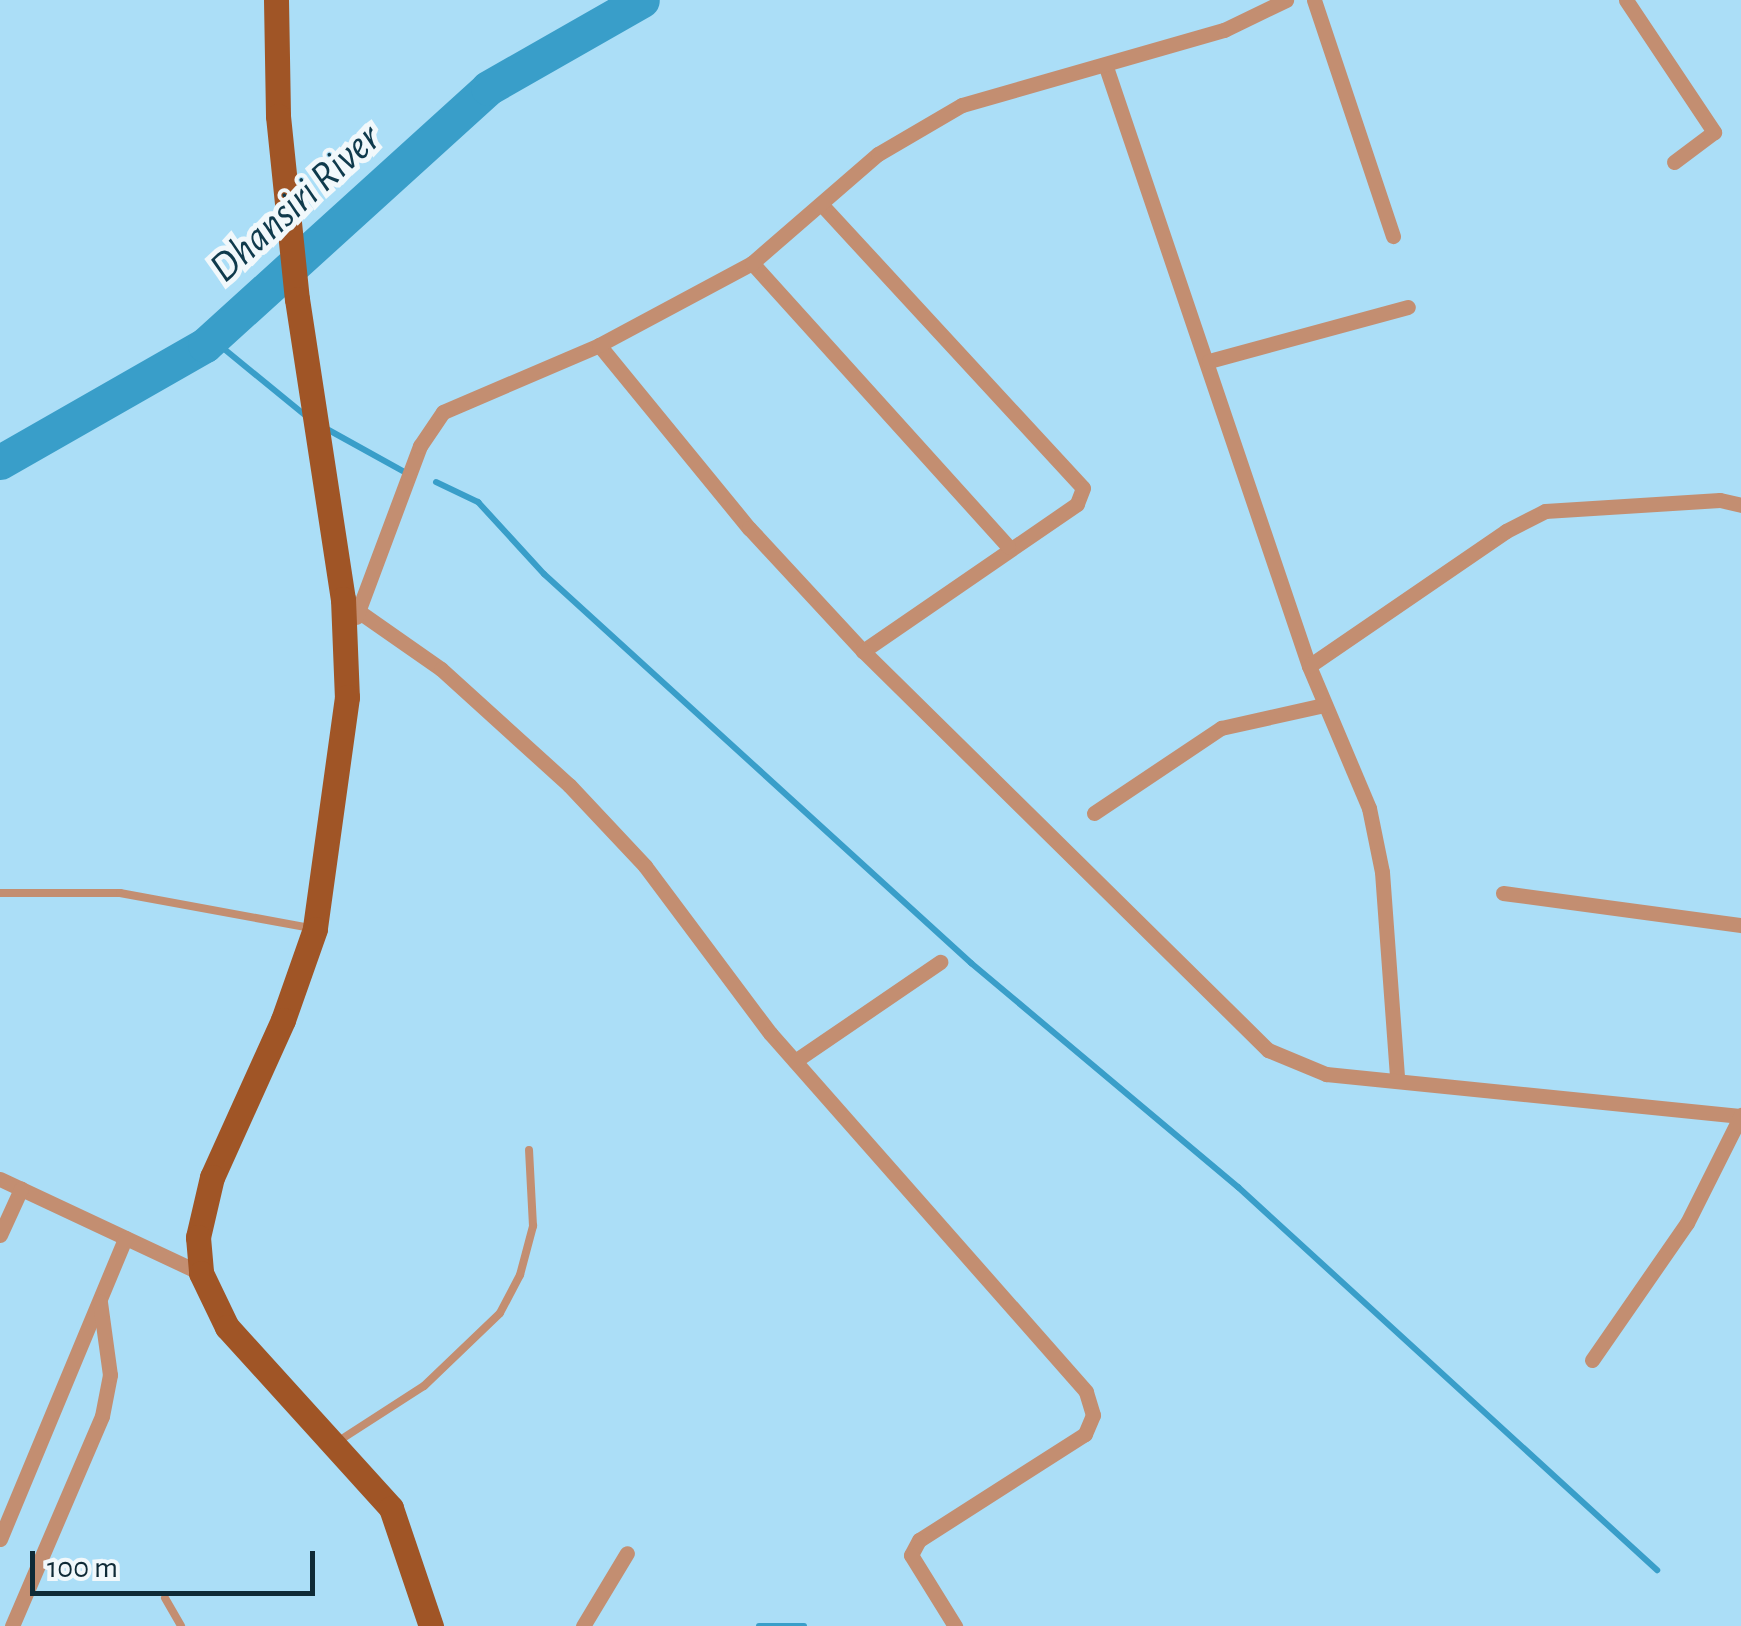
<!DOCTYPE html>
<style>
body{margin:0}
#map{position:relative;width:1741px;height:1626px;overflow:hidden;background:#abdef7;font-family:"Alegreya Sans",sans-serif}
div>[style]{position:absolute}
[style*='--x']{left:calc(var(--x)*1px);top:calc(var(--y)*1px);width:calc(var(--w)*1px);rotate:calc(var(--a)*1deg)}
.stream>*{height:6px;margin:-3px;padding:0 3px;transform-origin:3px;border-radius:3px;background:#399ec9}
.river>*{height:35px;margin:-17.5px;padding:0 17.5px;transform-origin:17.5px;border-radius:17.5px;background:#399ec9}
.service>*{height:8px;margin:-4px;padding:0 4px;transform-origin:4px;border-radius:4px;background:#c38e71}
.minor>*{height:15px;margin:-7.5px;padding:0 7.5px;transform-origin:7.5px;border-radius:7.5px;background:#c38e71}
.primary>*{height:25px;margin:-12.5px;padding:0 12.5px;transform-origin:12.5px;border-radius:12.5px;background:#a05526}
span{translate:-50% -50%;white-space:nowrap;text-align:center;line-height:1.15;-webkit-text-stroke:10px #f1f8fb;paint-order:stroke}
.water-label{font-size:42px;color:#0f3a4c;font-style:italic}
.scale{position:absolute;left:30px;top:1551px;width:285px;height:45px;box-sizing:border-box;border:5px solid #0f2a36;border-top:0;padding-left:12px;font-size:30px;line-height:35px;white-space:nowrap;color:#0f2a36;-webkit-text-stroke:8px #f1f8fb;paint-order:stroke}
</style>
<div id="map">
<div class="stream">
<div style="--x:212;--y:339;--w:122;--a:39.3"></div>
<div style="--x:325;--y:428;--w:89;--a:28.9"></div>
<div style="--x:436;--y:482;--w:47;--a:25.5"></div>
<div style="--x:478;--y:502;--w:98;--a:47.5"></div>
<div style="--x:544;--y:574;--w:578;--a:42.33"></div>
<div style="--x:971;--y:963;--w:349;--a:40"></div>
<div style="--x:1238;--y:1187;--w:568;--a:42.43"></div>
<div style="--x:759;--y:1626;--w:45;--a:0"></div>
</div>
<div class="river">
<div style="--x:0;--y:462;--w:236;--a:-29.7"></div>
<div style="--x:205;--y:345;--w:382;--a:-42.2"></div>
<div style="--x:488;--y:88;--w:177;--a:-29.7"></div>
</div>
<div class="service">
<div style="--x:0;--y:893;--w:120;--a:0"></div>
<div style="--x:120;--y:893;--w:193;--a:10.4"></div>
<div style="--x:337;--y:1442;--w:103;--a:-32.8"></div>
<div style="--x:424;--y:1386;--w:105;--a:-43.8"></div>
<div style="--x:500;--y:1313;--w:43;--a:-62.2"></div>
<div style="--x:520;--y:1275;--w:51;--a:-75.1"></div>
<div style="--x:533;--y:1226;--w:76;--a:-93"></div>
<div style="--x:165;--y:1598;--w:32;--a:60"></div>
</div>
<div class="minor">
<div style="--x:1314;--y:0;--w:249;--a:71.5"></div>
<div style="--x:1626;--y:0;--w:159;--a:56.3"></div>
<div style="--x:1714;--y:132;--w:50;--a:143.1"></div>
<div style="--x:1106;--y:67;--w:632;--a:71.28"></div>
<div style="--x:1309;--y:666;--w:154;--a:67.1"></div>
<div style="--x:1369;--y:808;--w:65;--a:78.5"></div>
<div style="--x:1382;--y:872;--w:205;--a:85.8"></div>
<div style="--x:821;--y:204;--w:386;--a:47.3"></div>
<div style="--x:1083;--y:488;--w:17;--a:111"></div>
<div style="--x:1077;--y:504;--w:260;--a:145.5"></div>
<div style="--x:752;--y:263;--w:382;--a:47.9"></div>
<div style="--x:599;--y:345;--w:237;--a:50.7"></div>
<div style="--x:749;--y:528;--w:168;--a:47.2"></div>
<div style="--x:863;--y:651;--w:569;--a:44.57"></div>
<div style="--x:1268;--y:1050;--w:63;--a:22.5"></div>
<div style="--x:1326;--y:1074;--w:417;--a:5.8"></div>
<div style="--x:1209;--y:361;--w:206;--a:-15.2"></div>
<div style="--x:358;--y:611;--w:101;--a:34.9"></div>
<div style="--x:441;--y:669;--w:173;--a:42.2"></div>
<div style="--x:569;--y:785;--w:111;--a:46.8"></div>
<div style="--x:645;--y:866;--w:209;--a:53.2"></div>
<div style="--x:770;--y:1033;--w:478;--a:48.6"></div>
<div style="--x:1086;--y:1392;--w:24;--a:73"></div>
<div style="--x:1093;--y:1415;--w:21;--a:113"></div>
<div style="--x:1085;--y:1434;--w:197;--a:147.4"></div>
<div style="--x:919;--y:1540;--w:17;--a:118"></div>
<div style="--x:911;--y:1555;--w:84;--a:58.2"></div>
<div style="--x:356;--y:617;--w:183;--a:-69.5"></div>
<div style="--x:420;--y:446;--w:41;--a:-55.9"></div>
<div style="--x:443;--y:412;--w:170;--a:-23.2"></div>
<div style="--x:599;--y:345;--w:174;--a:-28.2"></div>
<div style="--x:752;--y:263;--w:167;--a:-40.9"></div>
<div style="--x:878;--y:154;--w:97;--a:-30.3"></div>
<div style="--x:962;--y:105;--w:273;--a:-16"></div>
<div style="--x:1224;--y:30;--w:69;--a:-25.8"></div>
<div style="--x:1309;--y:666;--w:239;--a:-34.4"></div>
<div style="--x:1506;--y:531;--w:44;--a:-27.1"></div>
<div style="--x:1545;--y:511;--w:175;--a:-3.6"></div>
<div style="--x:1720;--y:500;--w:22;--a:13"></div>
<div style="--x:1094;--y:813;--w:153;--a:-33.8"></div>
<div style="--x:1221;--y:728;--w:106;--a:-12.6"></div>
<div style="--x:1503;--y:893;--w:240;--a:7.7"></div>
<div style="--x:795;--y:1061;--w:176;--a:-34.3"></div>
<div style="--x:0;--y:1179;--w:222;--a:25.1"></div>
<div style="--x:0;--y:1235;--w:51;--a:-65.5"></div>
<div style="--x:1592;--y:1360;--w:167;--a:-55.3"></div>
<div style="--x:1687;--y:1223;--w:121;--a:-63.4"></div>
<div style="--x:0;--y:1539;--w:326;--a:-67.4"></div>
<div style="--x:12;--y:1626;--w:228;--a:-66.8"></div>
<div style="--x:102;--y:1416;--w:42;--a:-79"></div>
<div style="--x:110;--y:1375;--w:74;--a:-97.8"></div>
<div style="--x:583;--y:1626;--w:85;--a:-58.9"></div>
</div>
<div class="primary">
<div style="--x:276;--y:0;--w:116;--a:89"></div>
<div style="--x:278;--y:116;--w:184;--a:84.1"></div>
<div style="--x:297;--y:299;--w:304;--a:81.3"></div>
<div style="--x:343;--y:599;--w:98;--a:87.7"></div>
<div style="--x:347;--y:697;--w:234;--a:97.9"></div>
<div style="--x:315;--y:929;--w:96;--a:109.4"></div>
<div style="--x:283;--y:1020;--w:172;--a:114.3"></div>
<div style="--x:212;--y:1177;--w:62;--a:103.1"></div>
<div style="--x:198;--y:1237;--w:36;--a:85"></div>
<div style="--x:201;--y:1273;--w:60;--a:64.3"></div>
<div style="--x:227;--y:1327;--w:244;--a:47.8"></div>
<div style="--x:391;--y:1508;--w:125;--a:71.3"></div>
</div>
<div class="water-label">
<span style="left:295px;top:203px;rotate:-42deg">Dhansiri River</span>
</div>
<div class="scale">100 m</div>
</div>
